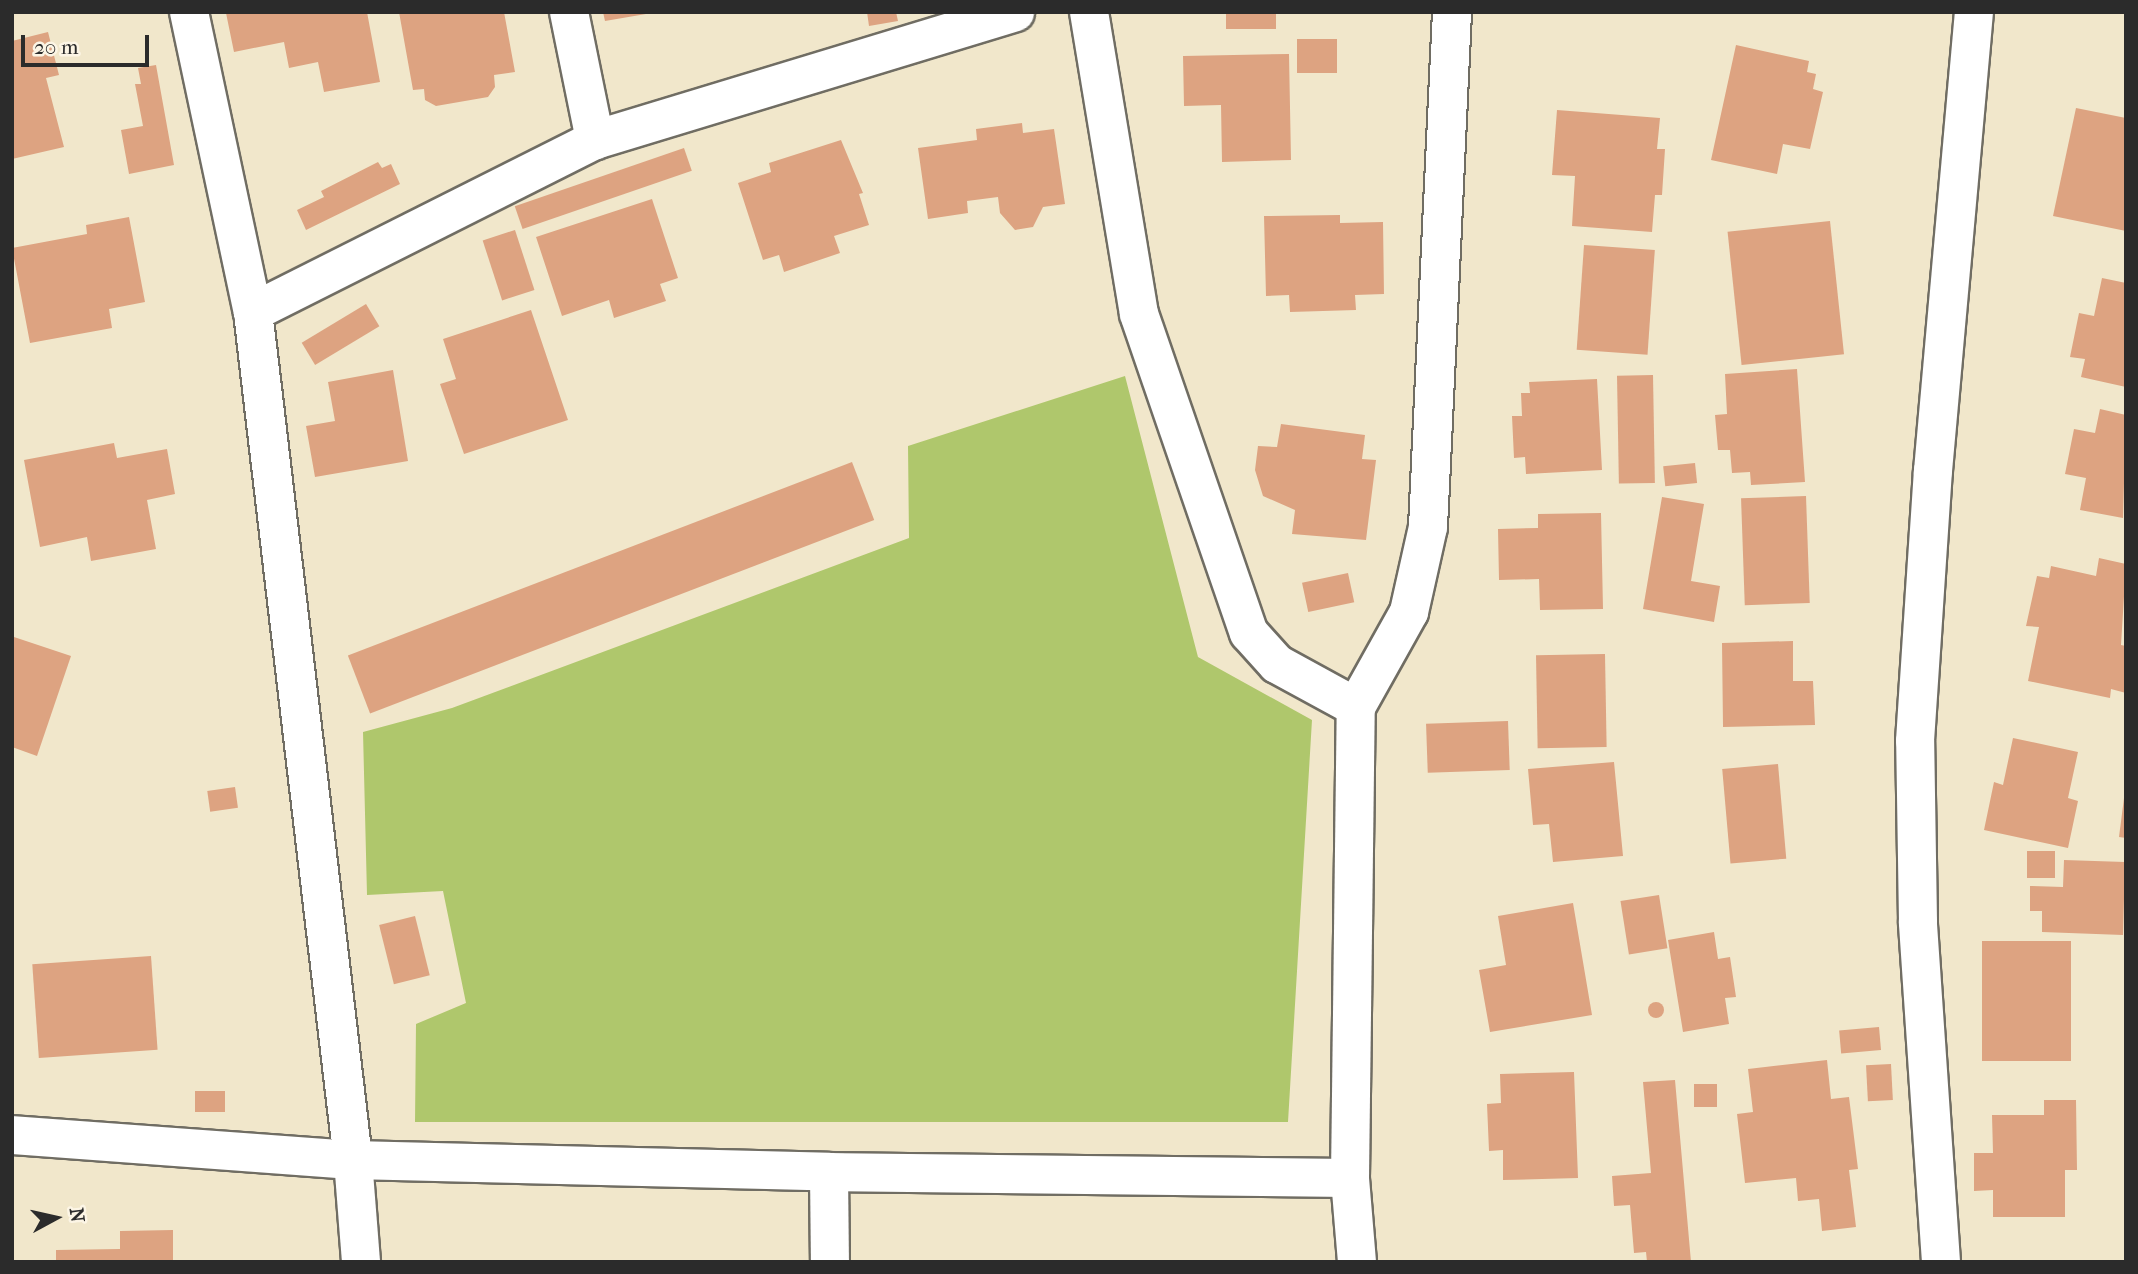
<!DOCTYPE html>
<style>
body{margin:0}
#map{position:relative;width:2138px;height:1274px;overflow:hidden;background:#f1e7cb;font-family:"IM FELL French Canon",serif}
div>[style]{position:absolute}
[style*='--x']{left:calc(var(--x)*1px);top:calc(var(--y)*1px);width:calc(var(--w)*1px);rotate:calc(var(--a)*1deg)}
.green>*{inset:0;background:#afc76c}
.building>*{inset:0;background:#dda381;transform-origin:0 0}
.round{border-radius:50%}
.roads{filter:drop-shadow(2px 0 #706d63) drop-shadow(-2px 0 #706d63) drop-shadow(0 2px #706d63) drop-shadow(0 -2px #706d63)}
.street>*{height:38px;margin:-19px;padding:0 19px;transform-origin:19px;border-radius:19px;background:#fff}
span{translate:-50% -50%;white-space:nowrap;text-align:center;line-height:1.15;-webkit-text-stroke:6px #fcf5e5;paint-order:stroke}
.frame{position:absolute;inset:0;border:14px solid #2b2b2b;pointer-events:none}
.north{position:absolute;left:21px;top:1183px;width:70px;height:70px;-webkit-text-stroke:5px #fcf5e5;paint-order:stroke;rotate:82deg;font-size:19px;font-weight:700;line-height:28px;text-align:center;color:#2b2b2b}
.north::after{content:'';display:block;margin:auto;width:24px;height:32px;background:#2b2b2b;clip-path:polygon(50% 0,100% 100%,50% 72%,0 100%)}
.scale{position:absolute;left:21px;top:35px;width:128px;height:32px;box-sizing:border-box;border:4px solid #2b2b2b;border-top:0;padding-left:9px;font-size:21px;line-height:24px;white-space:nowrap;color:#2b2b2b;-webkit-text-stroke:5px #fcf5e5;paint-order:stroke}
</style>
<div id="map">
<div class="green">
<div style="clip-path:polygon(1125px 376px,1198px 657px,1312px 720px,1288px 1122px,415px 1122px,416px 1024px,466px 1003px,443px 891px,367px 895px,363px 732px,452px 708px,909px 538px,908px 446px)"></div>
</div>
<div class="building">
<div style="clip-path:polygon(367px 12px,380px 82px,324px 92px,318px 62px,289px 68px,284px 42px,234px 52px,226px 13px)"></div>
<div style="clip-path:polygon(399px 12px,504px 12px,515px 72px,494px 75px,495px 87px,488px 97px,436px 106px,425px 100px,424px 89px,413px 90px)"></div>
<div style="clip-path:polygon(603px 12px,646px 12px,646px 14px,605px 21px)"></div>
<div style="clip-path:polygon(867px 12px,896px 12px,898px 21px,869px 26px)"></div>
<div style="left:1226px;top:12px;width:50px;height:17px"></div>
<div style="clip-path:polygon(48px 32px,59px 75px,46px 78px,64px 147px,12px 159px,12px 41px)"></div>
<div style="left:1337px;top:39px;width:34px;height:40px;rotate:90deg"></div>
<div style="clip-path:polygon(1736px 45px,1809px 61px,1807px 72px,1816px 74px,1813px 89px,1823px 92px,1810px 149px,1783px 144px,1777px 174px,1711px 160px)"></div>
<div style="clip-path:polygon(1289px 54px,1291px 160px,1222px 162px,1221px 105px,1184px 106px,1183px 56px)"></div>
<div style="clip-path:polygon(156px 65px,174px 165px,129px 174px,121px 130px,143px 126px,135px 84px,141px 84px,138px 68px)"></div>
<div style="clip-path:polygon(2076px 108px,2126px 118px,2126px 231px,2053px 216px)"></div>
<div style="clip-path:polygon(1557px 110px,1660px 118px,1657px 149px,1665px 149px,1662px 195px,1655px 195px,1652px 232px,1572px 226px,1575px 176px,1552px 175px)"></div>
<div style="clip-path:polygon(1022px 123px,1023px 133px,1054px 129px,1065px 204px,1043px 207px,1033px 227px,1015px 230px,1000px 213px,998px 197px,967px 201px,968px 213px,928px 219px,918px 148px,977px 140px,976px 129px)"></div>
<div style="clip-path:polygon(841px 140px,863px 193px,859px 194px,869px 225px,834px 236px,840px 253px,784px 272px,779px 255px,763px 260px,738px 183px,771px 172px,769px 163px)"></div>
<div style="left:684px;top:148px;width:24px;height:179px;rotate:71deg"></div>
<div style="clip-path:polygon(378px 162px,382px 168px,391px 164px,400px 184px,306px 230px,297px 210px,324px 197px,321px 191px)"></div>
<div style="clip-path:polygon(652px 199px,678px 278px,660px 284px,666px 301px,614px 318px,609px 300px,562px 316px,536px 237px)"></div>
<div style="clip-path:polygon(1340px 215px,1340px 223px,1383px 222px,1384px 294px,1355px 295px,1356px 310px,1290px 312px,1289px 295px,1266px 296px,1264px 216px)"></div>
<div style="clip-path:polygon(129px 217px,145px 302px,109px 309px,112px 328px,30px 343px,12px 248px,87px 234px,86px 225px)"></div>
<div style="left:1830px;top:221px;width:134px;height:103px;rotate:84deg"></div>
<div style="left:515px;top:230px;width:63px;height:34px;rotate:72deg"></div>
<div style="left:1584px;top:245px;width:71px;height:105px;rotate:4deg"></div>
<div style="clip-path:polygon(2102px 278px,2126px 283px,2126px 387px,2081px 377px,2085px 359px,2070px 357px,2079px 313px,2094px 316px)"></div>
<div style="left:366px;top:304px;width:26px;height:75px;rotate:59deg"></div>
<div style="clip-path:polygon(531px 310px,568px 420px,464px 454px,440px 384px,456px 379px,443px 339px)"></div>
<div style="clip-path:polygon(1797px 369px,1805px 482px,1751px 485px,1750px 472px,1732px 473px,1730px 450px,1718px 450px,1715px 415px,1727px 414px,1725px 374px)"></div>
<div style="clip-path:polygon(393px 370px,408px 461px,315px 477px,306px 426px,335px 421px,328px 382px)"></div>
<div style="left:1653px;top:375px;width:108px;height:36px;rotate:89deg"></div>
<div style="clip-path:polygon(1597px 379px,1602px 470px,1526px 474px,1525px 457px,1514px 458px,1512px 416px,1522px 416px,1521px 393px,1530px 393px,1529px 382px)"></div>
<div style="clip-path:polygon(2100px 409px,2126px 415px,2123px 518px,2080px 510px,2086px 478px,2065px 474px,2074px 429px,2095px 433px)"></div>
<div style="clip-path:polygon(1281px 424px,1365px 435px,1362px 459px,1376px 460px,1366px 540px,1292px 534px,1295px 510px,1263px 496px,1255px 470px,1258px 446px,1277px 447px)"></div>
<div style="clip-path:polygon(114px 443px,117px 458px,167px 449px,175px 494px,147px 500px,156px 549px,91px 561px,87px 537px,40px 547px,24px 460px)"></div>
<div style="left:852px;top:462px;width:62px;height:540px;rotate:69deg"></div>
<div style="left:1695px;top:463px;width:20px;height:32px;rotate:84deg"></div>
<div style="left:1806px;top:496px;width:107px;height:65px;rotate:88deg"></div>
<div style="clip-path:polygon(1662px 497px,1704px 504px,1691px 581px,1720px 586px,1714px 622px,1643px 609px)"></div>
<div style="clip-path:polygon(1601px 513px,1603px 609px,1540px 610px,1539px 579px,1499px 580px,1498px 529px,1538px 528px,1538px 514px)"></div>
<div style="clip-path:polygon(2099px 558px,2126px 564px,2121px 645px,2126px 646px,2126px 693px,2111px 689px,2110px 698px,2028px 681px,2039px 627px,2026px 626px,2037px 576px,2049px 578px,2051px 566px,2096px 576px)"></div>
<div style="left:1348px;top:573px;width:30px;height:47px;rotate:78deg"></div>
<div style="clip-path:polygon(14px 637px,71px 656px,37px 756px,12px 747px)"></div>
<div style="clip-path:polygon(1793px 641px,1793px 681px,1813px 681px,1815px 725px,1723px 727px,1722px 643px)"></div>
<div style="left:1605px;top:654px;width:93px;height:69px;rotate:89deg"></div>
<div style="left:1508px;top:721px;width:49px;height:82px;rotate:88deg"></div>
<div style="clip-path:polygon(2013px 738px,2078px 752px,2068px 798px,2078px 801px,2068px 848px,1984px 830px,1994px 782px,2003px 785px)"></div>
<div style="clip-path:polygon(1614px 762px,1623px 856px,1553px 862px,1549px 824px,1533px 825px,1528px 769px)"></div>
<div style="left:1778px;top:764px;width:95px;height:56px;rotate:85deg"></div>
<div style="left:235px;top:787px;width:21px;height:28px;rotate:82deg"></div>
<div style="clip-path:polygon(2124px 798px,2126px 799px,2126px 838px,2119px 837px)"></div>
<div style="left:2055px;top:851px;width:27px;height:28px;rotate:90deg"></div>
<div style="clip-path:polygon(2064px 860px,2125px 862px,2123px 935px,2042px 932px,2042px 911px,2030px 911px,2030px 886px,2063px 887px)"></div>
<div style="left:1659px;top:895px;width:54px;height:39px;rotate:81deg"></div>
<div style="clip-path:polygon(1573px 903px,1592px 1015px,1490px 1032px,1479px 970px,1506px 965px,1498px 916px)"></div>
<div style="left:415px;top:916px;width:61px;height:37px;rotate:76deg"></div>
<div style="clip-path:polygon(1714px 932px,1718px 959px,1730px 957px,1736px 997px,1725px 998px,1729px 1024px,1683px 1032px,1668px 940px)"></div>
<div style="left:1982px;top:941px;width:89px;height:120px"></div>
<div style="left:151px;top:956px;width:94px;height:119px;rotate:86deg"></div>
<div class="round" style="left:1648px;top:1002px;width:16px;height:16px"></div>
<div style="left:1879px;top:1027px;width:23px;height:40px;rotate:85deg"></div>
<div style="clip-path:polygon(1827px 1060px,1831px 1099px,1849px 1097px,1858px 1169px,1849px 1170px,1856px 1227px,1822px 1231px,1819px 1199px,1798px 1201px,1796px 1178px,1745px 1183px,1737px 1114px,1753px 1112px,1748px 1069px)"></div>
<div style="left:1891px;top:1064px;width:36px;height:25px;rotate:87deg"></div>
<div style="clip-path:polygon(1574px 1072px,1578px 1178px,1503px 1180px,1503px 1150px,1489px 1151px,1487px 1104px,1501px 1103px,1500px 1074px)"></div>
<div style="clip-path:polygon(1675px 1080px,1691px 1262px,1647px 1262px,1646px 1252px,1634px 1253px,1630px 1205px,1614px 1206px,1612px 1176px,1651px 1173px,1643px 1082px)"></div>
<div style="left:1717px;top:1084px;width:23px;height:23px;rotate:90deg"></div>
<div style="left:195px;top:1091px;width:30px;height:21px"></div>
<div style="clip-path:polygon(2044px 1100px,2076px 1100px,2077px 1170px,2065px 1170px,2065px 1217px,1993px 1217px,1993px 1190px,1974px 1191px,1974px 1153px,1993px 1153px,1992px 1115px,2044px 1115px)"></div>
<div style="clip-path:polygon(173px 1230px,173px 1262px,56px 1262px,56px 1250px,120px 1249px,120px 1231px)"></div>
</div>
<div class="roads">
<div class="street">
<div style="--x:189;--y:12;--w:307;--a:78"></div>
<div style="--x:253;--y:312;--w:854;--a:83.27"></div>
<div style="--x:353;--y:1160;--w:102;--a:85.5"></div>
<div style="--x:569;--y:12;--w:131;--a:78.5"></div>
<div style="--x:1089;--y:12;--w:306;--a:80.6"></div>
<div style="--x:1139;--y:314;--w:337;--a:71"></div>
<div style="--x:1249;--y:633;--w:42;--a:47.9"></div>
<div style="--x:1277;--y:664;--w:90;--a:28.6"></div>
<div style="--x:253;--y:312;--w:383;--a:-26.7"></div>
<div style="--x:595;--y:140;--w:439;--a:-16.9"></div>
<div style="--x:12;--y:1135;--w:342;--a:4.2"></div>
<div style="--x:353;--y:1160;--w:476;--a:1.4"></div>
<div style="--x:829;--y:1172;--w:521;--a:0.66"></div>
<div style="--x:829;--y:1172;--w:90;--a:89.4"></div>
<div style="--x:1357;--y:1262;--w:84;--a:-94.8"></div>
<div style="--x:1350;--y:1178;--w:471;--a:-89.3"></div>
<div style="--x:1356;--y:707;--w:109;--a:-60.8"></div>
<div style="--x:1409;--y:612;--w:87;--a:-77.4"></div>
<div style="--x:1428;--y:527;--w:516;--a:-87.33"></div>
<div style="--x:1941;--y:1262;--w:341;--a:-93.9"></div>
<div style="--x:1918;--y:922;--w:181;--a:-90.9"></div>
<div style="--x:1915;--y:741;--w:271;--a:-86.2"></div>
<div style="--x:1933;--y:471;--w:461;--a:-84.9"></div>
</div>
</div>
<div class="frame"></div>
<div class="north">N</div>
<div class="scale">20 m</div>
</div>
